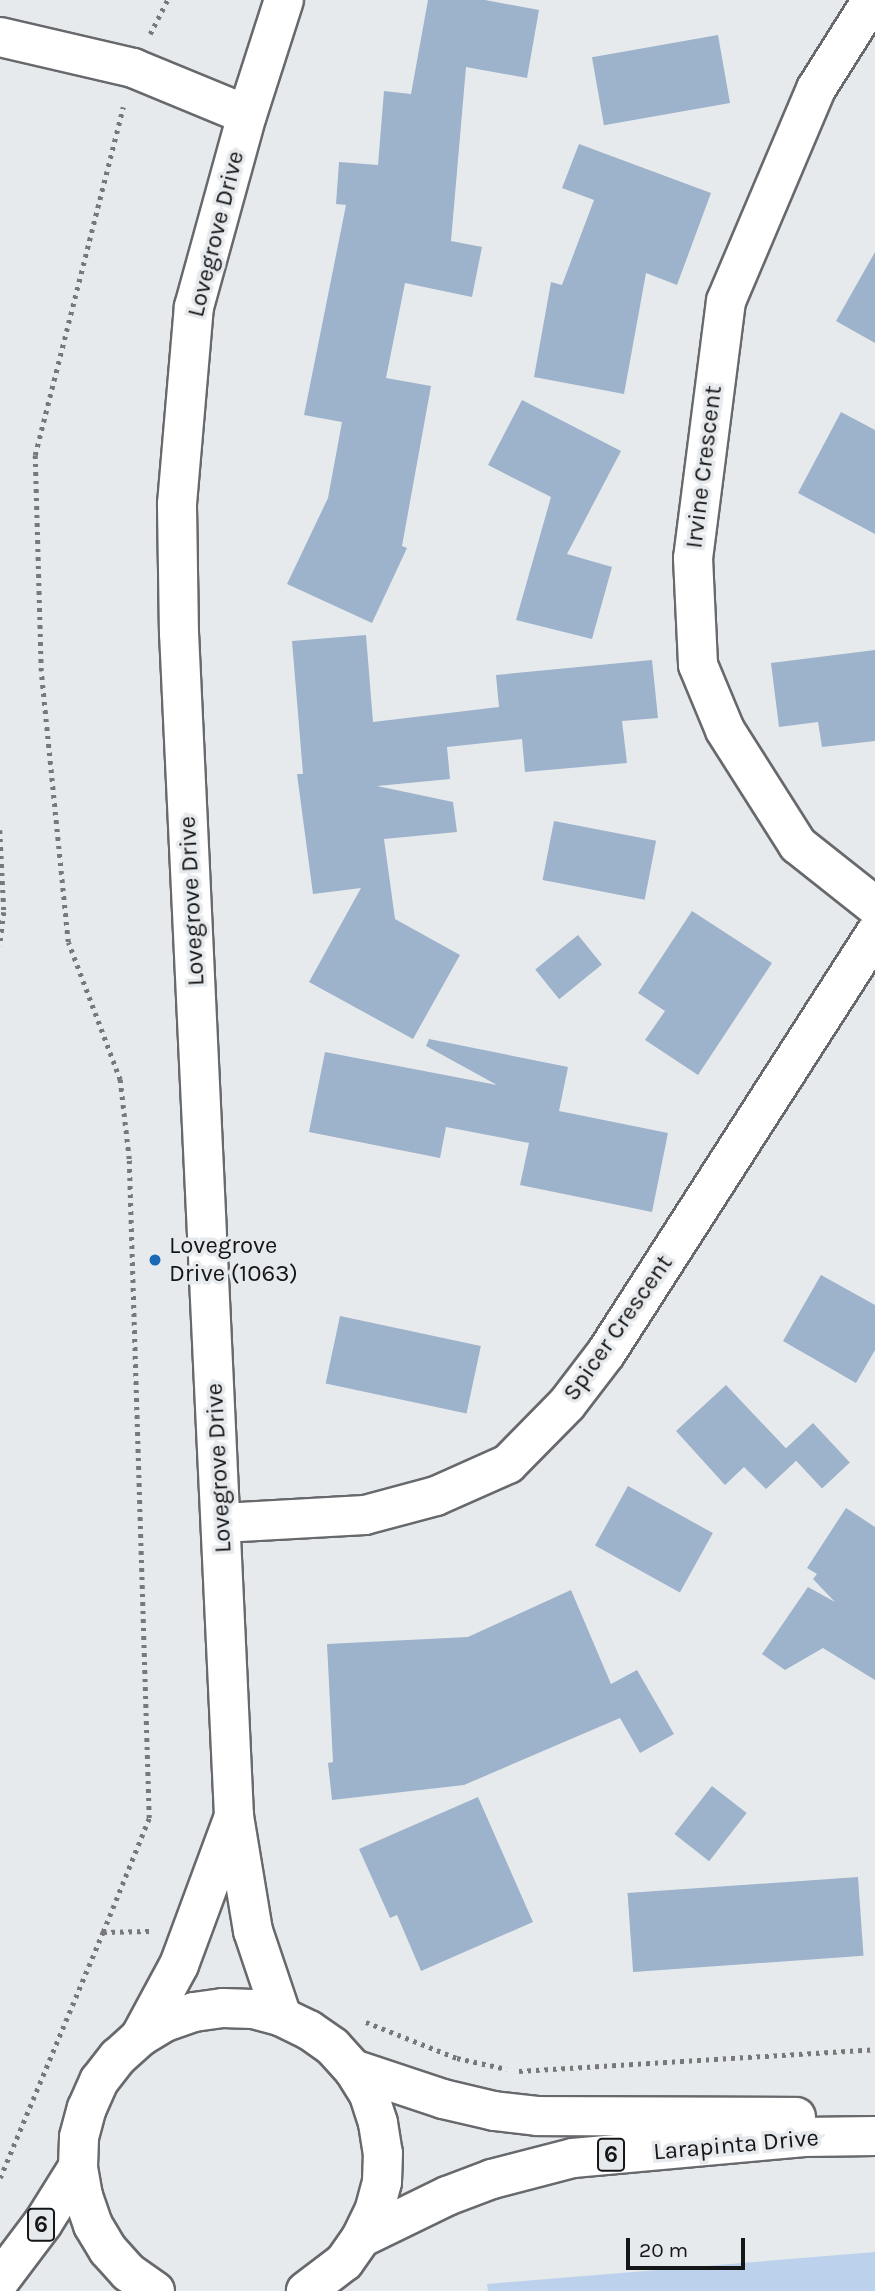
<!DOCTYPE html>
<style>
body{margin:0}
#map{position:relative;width:875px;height:2291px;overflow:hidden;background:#e7eaed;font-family:Karla,sans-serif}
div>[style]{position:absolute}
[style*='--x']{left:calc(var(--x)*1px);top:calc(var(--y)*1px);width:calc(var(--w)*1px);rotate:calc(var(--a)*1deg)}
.green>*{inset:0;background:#bcd1eb}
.building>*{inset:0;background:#9db2cb;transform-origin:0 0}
.path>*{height:4.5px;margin-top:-2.25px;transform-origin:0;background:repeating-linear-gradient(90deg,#76787a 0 3.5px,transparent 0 8.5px)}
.roads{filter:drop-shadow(2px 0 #67696c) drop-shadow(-2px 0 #67696c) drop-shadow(0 2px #67696c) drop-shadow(0 -2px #67696c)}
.minor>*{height:38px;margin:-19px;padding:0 19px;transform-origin:19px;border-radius:19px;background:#fff}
.major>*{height:38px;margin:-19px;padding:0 19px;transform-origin:19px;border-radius:19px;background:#fff}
.dots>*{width:19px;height:19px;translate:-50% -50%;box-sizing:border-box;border:4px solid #e7eaed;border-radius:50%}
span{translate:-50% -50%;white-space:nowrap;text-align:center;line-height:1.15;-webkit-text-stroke:7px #e7eaed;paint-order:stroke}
.shield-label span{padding:2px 5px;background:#e7eaed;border:2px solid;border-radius:5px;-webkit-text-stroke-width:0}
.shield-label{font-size:23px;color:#151617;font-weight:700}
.street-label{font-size:24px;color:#151617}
.poi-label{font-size:24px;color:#151617}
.left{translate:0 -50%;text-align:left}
.scale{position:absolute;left:626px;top:2238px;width:119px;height:32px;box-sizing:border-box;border:4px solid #151617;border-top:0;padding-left:9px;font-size:21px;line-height:24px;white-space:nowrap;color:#151617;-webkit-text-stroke:5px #e7eaed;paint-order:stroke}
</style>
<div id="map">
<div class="green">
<div style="clip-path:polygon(875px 2252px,875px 2291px,488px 2291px,487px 2284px)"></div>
</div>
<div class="building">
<div style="clip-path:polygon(428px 0,485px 0,539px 10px,527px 78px,466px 67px,451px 241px,482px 247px,472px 297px,405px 283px,386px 378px,431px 386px,402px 546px,407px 548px,372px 623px,287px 584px,328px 498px,342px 422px,304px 415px,346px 205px,336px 204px,339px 162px,378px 165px,384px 91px,411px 94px)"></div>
<div style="left:718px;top:35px;width:69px;height:128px;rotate:80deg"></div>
<div style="clip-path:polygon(579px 144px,711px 193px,677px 285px,646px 273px,624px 394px,534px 377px,551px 282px,562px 285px,594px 200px,562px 188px)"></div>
<div style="clip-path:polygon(875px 252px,875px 343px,836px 321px)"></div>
<div style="clip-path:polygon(522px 400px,621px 451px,567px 554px,612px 567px,592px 639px,516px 620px,551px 497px,488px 465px)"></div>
<div style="clip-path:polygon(841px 412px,875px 430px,875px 534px,798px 493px)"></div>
<div style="clip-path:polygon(366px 635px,373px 722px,499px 707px,496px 675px,652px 660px,658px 718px,622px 721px,627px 763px,525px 772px,522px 739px,447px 747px,450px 779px,377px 786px,453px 802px,457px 832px,384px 839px,395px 919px,460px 955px,413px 1039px,309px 982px,361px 888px,313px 894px,297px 774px,303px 774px,292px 641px)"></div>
<div style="clip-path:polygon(875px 650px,875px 741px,822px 747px,818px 722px,779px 727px,771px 663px)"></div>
<div style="left:554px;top:821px;width:104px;height:60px;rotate:11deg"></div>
<div style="clip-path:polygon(692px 911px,772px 963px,698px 1075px,645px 1040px,665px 1011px,638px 993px)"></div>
<div style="left:578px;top:935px;width:38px;height:55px;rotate:51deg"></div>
<div style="clip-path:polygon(429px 1039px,568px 1067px,559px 1111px,668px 1133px,652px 1212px,520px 1185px,529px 1143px,446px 1127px,440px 1158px,309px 1132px,325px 1052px,497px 1085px,426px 1046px)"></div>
<div style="clip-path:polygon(821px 1275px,875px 1305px,875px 1350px,856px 1383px,783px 1341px)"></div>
<div style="left:340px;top:1316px;width:144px;height:69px;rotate:12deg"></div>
<div style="clip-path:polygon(726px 1385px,797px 1460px,766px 1489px,744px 1467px,725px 1485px,676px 1431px)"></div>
<div style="left:813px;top:1423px;width:54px;height:38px;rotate:47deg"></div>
<div style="left:628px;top:1486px;width:97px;height:68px;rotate:29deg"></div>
<div style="clip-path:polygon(846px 1508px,875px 1527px,875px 1680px,823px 1648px,785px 1670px,762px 1654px,808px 1587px,835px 1602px,813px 1579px,817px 1574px,807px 1568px)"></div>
<div style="clip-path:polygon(571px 1590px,611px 1684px,637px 1670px,674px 1734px,640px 1753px,620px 1718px,464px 1785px,332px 1800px,328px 1763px,333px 1762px,327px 1644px,468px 1637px)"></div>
<div style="left:712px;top:1786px;width:44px;height:61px;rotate:38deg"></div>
<div style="clip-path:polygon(478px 1797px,533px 1922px,421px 1971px,397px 1915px,390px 1918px,359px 1849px)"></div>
<div style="left:858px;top:1877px;width:79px;height:231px;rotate:86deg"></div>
</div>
<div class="path">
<div style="--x:150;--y:34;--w:38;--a:-63"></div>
<div style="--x:0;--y:830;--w:82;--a:87.2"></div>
<div style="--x:4;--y:912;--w:34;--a:97"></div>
<div style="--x:103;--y:1932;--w:123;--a:-68"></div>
<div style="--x:149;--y:1818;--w:659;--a:-91.74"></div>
<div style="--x:129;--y:1159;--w:80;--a:-96.5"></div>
<div style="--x:120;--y:1080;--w:147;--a:-110.6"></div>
<div style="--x:68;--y:942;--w:272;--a:-95.7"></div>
<div style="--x:41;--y:671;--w:216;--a:-91.6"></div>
<div style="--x:35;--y:455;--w:359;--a:-75.8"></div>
<div style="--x:366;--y:2022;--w:98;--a:21.6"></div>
<div style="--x:457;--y:2058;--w:51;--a:12.4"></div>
<div style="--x:519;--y:2071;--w:357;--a:-3.5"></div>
<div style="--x:0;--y:2178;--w:267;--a:-67.3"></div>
<div style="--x:103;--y:1932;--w:47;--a:-1.2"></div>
</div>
<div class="roads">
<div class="minor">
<div style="--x:872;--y:0;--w:105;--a:122.2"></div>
<div style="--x:816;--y:89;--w:230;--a:113"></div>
<div style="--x:726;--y:301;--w:259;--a:97.3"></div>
<div style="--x:693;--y:558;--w:107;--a:87.3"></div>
<div style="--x:698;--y:665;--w:70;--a:67.4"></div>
<div style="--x:725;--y:730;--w:136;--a:57.6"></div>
<div style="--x:798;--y:845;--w:98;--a:38.4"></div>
<div style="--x:0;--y:37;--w:137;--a:13.1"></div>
<div style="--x:133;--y:68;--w:123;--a:22.4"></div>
<div style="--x:222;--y:1523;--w:143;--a:-3.2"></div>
<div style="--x:365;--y:1515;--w:73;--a:-15"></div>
<div style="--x:436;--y:1496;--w:79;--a:-24"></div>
<div style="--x:508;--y:1464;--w:84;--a:-45.5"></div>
<div style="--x:567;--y:1404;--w:64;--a:-52.6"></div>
<div style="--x:606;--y:1353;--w:498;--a:-57.3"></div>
<div style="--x:282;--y:2017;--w:91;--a:-108.6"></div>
<div style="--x:253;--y:1931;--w:117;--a:-99.4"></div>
<div style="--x:234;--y:1816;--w:1183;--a:-92.66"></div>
<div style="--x:179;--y:634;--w:130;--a:-90.9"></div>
<div style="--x:177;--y:504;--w:198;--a:-85.1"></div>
<div style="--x:194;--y:307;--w:199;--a:-74.6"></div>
<div style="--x:247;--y:115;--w:121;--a:-72.2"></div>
<div style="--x:140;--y:2037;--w:82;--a:-61.6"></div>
<div style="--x:179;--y:1965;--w:159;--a:-69.7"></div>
</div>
<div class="major">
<div style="--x:353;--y:2069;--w:95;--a:18.4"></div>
<div style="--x:443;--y:2099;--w:52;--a:13.2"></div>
<div style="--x:494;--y:2111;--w:43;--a:6.6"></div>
<div style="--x:537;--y:2116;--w:259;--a:0.2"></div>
<div style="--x:361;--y:2238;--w:96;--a:-26"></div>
<div style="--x:447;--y:2196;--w:48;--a:-20.7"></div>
<div style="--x:492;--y:2179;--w:84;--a:-14.5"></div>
<div style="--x:573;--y:2158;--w:232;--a:-5.2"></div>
<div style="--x:804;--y:2137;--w:71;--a:-0.8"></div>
<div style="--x:0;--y:2280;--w:71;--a:-53"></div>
<div style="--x:43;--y:2223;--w:66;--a:-58"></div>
<div style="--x:155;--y:2291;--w:33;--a:-145"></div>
<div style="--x:128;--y:2272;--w:30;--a:-132"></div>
<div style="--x:108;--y:2250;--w:29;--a:-121"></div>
<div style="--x:93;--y:2225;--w:31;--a:-109"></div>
<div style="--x:83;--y:2196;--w:29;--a:-100"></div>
<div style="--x:78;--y:2167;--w:30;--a:-88"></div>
<div style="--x:79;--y:2137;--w:30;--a:-75"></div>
<div style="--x:87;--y:2108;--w:30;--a:-66"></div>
<div style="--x:99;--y:2081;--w:31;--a:-52"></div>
<div style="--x:118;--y:2057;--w:30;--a:-42"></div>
<div style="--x:140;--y:2037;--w:29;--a:-31"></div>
<div style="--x:165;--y:2022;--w:31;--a:-19"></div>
<div style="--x:194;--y:2012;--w:29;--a:-8"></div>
<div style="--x:223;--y:2008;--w:30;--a:2"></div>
<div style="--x:253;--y:2009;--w:30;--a:15"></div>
<div style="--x:282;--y:2017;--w:30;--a:26"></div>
<div style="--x:309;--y:2030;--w:29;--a:35"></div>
<div style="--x:333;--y:2047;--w:30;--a:48"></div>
<div style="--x:353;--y:2069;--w:31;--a:58"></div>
<div style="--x:369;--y:2095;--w:29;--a:72"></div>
<div style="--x:378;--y:2123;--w:30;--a:81"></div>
<div style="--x:383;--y:2153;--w:29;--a:92"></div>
<div style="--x:382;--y:2182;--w:30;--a:105"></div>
<div style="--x:374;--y:2211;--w:30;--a:116"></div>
<div style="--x:361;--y:2238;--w:29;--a:125"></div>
<div style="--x:344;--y:2262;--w:48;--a:142.7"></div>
</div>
</div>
<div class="dots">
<div style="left:155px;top:1260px;background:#1a69b8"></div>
</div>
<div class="shield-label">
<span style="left:611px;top:2155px">6</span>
<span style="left:41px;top:2225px">6</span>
</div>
<div class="street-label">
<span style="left:216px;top:234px;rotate:-76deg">Lovegrove Drive</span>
<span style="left:704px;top:467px;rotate:-83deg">Irvine Crescent</span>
<span style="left:192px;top:901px;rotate:-93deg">Lovegrove Drive</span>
<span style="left:618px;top:1328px;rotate:-55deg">Spicer Crescent</span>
<span style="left:219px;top:1468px;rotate:-93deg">Lovegrove Drive</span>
<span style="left:736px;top:2145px;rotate:-5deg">Larapinta Drive</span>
</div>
<div class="poi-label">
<span class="left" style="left:169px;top:1260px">Lovegrove<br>Drive (1063)</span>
</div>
<div class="scale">20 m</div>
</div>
